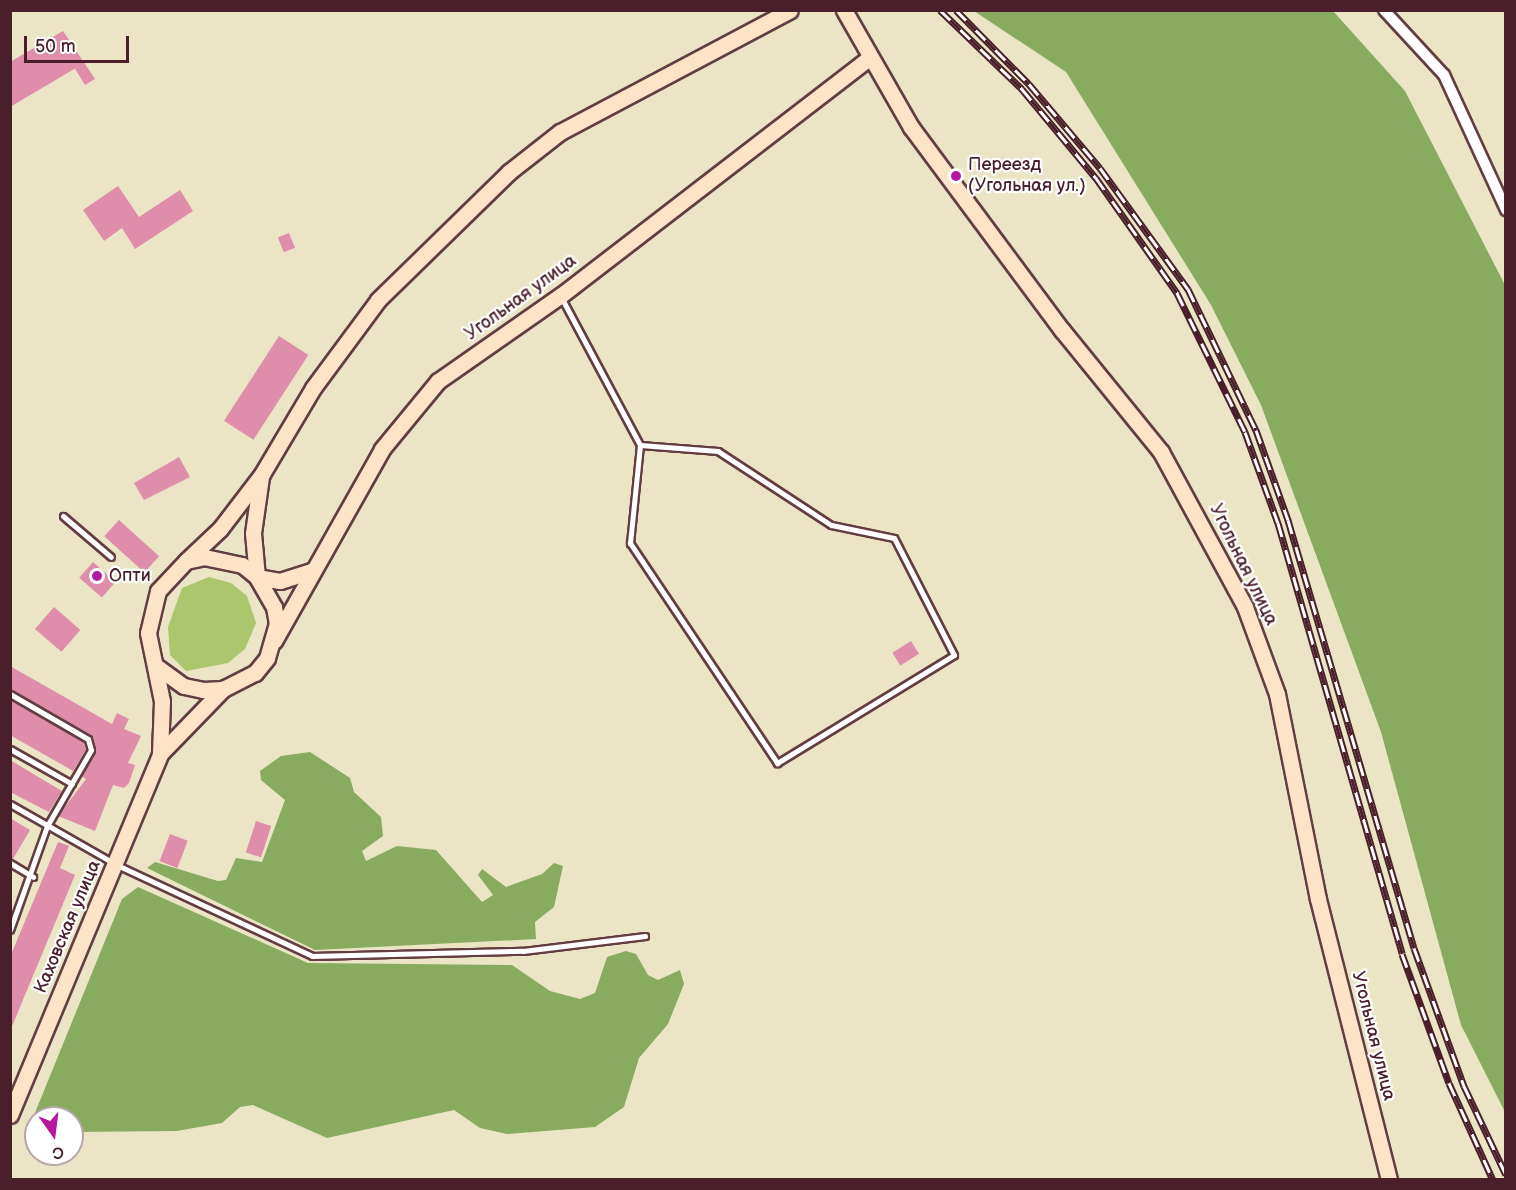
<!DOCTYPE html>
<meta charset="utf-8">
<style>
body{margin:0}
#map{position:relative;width:1516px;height:1190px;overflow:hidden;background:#ebe5c6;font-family:"Balsamiq Sans",sans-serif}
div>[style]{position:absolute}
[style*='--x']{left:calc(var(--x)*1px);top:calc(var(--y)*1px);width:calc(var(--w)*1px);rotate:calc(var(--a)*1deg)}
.green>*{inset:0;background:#abc66c}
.forest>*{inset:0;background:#88ab60}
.building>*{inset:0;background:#de8dab;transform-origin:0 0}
.roads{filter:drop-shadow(2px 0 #623d42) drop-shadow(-2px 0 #623d42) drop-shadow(0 2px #623d42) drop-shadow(0 -2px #623d42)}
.lane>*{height:5px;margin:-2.5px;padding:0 2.5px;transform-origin:2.5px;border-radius:2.5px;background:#fff}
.street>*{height:10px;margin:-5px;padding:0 5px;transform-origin:5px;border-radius:5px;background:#fff}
.secondary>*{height:15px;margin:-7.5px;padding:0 7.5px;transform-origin:7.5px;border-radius:7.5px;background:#fee4c6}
.rail>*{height:7px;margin-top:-3.5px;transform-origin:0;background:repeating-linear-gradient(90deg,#fff 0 14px,#4a1f2b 0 28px);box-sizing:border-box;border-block:2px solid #4a1f2b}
.dots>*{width:16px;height:16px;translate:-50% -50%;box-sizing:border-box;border:3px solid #fff;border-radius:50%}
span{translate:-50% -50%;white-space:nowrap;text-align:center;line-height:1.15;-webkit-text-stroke:4.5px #fff;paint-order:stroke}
.poi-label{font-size:18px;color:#4a1f2b}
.left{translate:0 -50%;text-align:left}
.street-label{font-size:18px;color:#4a1f2b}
.frame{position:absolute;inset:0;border:12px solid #4a1f2b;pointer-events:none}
.north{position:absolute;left:24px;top:1106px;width:60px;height:60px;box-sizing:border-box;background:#fff;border:2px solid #b7a5aa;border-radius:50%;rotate:166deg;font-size:16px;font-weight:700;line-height:24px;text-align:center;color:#4a1f2b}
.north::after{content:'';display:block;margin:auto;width:21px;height:27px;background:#b5179e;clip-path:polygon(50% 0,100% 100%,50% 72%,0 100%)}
.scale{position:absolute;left:24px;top:36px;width:105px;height:27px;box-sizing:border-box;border:3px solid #4a1f2b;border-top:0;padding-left:8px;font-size:18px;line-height:21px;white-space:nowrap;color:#4a1f2b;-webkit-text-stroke:4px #fff;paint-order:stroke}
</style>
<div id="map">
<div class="green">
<div style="clip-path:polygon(209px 577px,231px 583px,247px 596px,256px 623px,245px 649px,228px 663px,186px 671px,170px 655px,168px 627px,182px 588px)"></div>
</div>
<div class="forest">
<div style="clip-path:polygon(974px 11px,1333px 11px,1405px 91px,1505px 285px,1505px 1112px,1461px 1025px,1381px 732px,1261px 405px,1211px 305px,1066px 72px)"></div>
<div style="clip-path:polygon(310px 752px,350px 778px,354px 792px,381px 817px,383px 836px,362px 851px,366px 861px,397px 846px,436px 850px,482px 902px,493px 895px,478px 875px,482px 869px,506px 887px,542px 874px,554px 863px,563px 866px,554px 907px,535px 922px,536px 939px,315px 950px,147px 868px,155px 862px,218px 881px,226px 880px,236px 858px,262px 862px,285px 800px,261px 780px,260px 771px,281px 756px)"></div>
<div style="clip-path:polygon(138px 887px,308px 963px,512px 965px,550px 991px,580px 999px,595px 993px,607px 957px,626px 951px,636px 954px,648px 975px,658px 980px,680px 970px,684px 984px,668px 1024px,639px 1058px,624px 1107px,595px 1127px,507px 1134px,480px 1128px,454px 1110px,327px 1138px,253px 1105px,240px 1107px,222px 1123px,177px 1131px,72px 1132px,72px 1118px,36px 1118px,36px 1154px,56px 1154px,43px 1156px,29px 1153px,28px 1130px,122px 899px)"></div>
</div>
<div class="building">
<div style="clip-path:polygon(63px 31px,95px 79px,85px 85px,75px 69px,81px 65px,10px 107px,10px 62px)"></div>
<div style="clip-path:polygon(118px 186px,139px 217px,180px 190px,193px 211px,135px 249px,122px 228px,104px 241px,83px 210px)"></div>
<div style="left:289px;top:233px;width:16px;height:12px;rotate:68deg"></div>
<div style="left:279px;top:336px;width:35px;height:101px;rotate:33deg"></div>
<div style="clip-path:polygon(179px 457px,190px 477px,144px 500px,134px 483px)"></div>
<div style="left:119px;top:520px;width:54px;height:22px;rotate:42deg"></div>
<div style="left:93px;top:562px;width:30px;height:21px;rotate:41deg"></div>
<div style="left:54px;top:607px;width:35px;height:29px;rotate:41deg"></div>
<div style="left:911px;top:641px;width:15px;height:22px;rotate:58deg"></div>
<div style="clip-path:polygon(10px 666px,112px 724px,117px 713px,129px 719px,124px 729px,141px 736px,128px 763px,135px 765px,129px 783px,124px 788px,113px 785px,95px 831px,58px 816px,86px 779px,81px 776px,96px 751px,92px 737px,10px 689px)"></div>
<div style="clip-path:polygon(10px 700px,84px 742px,86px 749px,73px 771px,10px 735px)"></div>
<div style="clip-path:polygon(10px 760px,62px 791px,49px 812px,10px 792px)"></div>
<div style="clip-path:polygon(10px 818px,30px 830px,13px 859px,10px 858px)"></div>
<div style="left:256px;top:821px;width:16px;height:33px;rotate:18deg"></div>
<div style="left:170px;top:834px;width:19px;height:29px;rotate:21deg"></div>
<div style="clip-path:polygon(58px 842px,69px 846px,60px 868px,75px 875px,10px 1031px,10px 957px)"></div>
</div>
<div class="roads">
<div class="lane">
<div style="--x:561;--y:297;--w:168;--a:61.9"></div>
<div style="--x:640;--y:445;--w:99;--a:95.8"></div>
<div style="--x:630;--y:543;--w:265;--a:56.2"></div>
<div style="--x:777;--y:763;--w:207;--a:-31.4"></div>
<div style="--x:954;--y:655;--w:131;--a:-117.1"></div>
<div style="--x:894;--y:538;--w:64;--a:-168.3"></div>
<div style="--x:831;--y:525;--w:135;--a:-146.8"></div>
<div style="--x:718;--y:451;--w:78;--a:-175.6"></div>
<div style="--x:63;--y:516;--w:63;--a:40.5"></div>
<div style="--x:10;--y:694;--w:90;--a:30"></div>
<div style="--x:88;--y:739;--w:11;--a:75"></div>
<div style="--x:91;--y:750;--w:88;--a:120.1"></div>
<div style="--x:47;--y:826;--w:110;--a:109.6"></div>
<div style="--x:10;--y:749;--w:71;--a:29.4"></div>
<div style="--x:10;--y:804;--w:121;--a:29.7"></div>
<div style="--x:115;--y:864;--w:217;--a:25"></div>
<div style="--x:312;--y:956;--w:211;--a:-1.4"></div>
<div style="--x:523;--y:951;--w:123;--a:-7"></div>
<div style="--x:10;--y:863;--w:27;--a:31"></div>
</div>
<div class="street">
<div style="--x:1384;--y:10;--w:88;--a:47.3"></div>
<div style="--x:1444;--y:75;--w:149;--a:65.3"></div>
</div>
<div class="secondary">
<div style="--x:844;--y:10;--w:135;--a:60.2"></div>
<div style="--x:911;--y:127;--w:253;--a:53.4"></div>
<div style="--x:1062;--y:330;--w:157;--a:50.9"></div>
<div style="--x:1161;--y:452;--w:176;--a:61.5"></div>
<div style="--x:1245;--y:607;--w:93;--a:69.8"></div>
<div style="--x:1277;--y:694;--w:209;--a:78.7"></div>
<div style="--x:1318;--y:899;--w:290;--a:75.8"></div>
<div style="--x:186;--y:561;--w:47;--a:-43.3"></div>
<div style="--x:220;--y:529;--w:69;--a:-52.6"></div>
<div style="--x:262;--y:474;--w:100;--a:-59.3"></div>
<div style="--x:313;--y:388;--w:109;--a:-53.5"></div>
<div style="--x:378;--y:300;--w:183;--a:-44.3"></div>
<div style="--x:509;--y:172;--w:65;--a:-38.1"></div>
<div style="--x:560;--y:132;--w:260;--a:-27.9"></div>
<div style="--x:257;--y:577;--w:44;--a:-95.2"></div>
<div style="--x:253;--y:533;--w:57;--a:-81.9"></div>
<div style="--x:257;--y:577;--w:23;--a:10"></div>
<div style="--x:280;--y:581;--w:33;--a:-18"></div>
<div style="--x:274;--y:641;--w:220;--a:-60.6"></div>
<div style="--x:382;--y:449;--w:88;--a:-50.5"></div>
<div style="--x:438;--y:381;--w:149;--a:-34.9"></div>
<div style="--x:560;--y:296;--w:391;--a:-37.6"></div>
<div style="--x:156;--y:666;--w:34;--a:36"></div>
<div style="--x:184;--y:686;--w:19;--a:12"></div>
<div style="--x:203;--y:690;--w:20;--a:-3"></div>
<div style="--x:223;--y:689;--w:36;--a:-27"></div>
<div style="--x:255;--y:673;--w:19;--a:-51"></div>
<div style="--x:267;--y:658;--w:35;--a:-74"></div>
<div style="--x:277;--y:624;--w:17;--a:-100"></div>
<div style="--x:274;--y:607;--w:34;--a:-120"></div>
<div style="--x:257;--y:577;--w:19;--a:-141"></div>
<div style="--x:242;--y:565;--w:38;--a:-168"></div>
<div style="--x:205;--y:557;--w:19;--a:168"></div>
<div style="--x:186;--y:561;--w:41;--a:133"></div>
<div style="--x:158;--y:591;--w:43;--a:103.4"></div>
<div style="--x:148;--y:633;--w:69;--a:78.4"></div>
<div style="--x:162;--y:701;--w:53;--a:92.2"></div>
<div style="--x:10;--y:1115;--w:391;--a:-67.4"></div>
<div style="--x:160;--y:754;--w:91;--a:-45.9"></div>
</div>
</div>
<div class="rail">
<div style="--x:940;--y:10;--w:114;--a:43.9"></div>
<div style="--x:1022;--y:89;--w:116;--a:50.3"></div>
<div style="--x:1096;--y:178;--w:141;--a:54.8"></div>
<div style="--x:1177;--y:293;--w:155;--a:63.9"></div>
<div style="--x:1245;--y:432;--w:97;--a:70.1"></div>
<div style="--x:1278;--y:523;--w:448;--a:73.9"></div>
<div style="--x:1402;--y:954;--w:137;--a:70"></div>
<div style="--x:1449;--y:1083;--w:107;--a:65.6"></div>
<div style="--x:956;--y:10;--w:104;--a:45.4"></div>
<div style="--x:1029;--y:84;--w:110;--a:49.8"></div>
<div style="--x:1100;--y:168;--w:150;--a:54"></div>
<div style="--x:1188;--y:289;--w:157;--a:64.3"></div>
<div style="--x:1256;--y:430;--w:96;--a:70.4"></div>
<div style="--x:1288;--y:520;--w:446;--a:73.6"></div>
<div style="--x:1414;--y:948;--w:147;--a:70.1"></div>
<div style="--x:1464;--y:1086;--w:98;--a:64.7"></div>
</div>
<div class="dots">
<div style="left:956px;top:176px;background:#b5179e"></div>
<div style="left:97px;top:576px;background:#b5179e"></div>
</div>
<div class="poi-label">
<span class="left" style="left:968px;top:176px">Переезд<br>(Угольная ул.)</span>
<span class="left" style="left:109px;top:576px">Опти</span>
</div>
<div class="street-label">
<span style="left:521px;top:298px;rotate:-36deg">Угольная улица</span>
<span style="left:1243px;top:565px;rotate:64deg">Угольная улица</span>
<span style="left:68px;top:927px;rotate:-67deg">Каховская улица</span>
<span style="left:1373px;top:1036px;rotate:76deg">Угольная улица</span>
</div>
<div class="frame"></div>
<div class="north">С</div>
<div class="scale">50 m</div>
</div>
